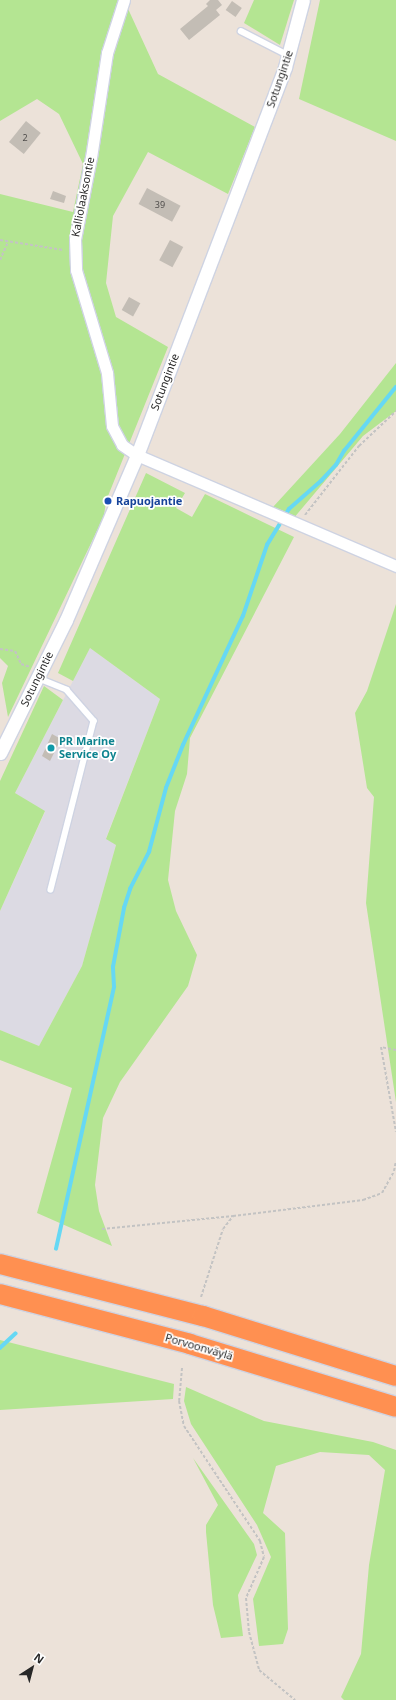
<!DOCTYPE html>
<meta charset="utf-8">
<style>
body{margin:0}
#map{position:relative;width:396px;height:1700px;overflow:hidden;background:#ece2d9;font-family:"Noto Sans",sans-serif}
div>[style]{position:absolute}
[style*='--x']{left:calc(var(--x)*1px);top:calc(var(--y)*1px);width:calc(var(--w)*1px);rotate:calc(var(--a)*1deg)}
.industrial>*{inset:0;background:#dcdae3}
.green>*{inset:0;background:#b4e592}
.stream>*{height:3.5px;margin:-1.75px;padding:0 1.75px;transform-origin:1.75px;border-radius:1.75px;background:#66d8f4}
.building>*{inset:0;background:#c3bdb5;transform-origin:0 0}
.path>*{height:2px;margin-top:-1px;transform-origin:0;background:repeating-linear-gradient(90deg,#c3c3c3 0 3px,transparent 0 5px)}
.roads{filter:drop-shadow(1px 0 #ced3e2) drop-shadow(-1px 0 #ced3e2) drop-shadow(0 1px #ced3e2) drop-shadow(0 -1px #ced3e2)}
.service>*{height:5.5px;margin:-2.75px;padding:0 2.75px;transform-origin:2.75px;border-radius:2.75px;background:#fff}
.minor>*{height:11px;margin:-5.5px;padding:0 5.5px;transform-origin:5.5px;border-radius:5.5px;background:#fff}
.tertiary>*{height:13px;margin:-6.5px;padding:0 6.5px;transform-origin:6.5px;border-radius:6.5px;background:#fff}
.motorway>*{height:20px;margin:-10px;padding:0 10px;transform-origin:10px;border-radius:10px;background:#ff9051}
.dots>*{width:11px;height:11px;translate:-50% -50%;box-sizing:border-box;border:2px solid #fff;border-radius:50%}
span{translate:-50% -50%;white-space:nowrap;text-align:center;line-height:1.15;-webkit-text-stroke:3.5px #fff;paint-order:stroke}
.number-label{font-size:9px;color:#4f4d4b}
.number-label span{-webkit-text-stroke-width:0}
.street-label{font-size:11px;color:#282828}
.transit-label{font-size:11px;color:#164399;font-weight:700}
.left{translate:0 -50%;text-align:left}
.culture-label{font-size:11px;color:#0d838f;font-weight:700}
.north{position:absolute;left:12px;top:1648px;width:40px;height:40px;-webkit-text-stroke:3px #fff;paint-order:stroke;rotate:36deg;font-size:11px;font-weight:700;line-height:16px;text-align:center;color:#282828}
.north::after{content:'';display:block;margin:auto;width:14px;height:18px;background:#282828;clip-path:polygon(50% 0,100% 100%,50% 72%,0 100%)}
</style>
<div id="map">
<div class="industrial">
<div style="clip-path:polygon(90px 648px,160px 699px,106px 838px,116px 845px,82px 966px,39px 1046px,0 1030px,0 911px,45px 812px,15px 793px)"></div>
</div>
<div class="green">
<div style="clip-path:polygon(0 0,124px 0,158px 74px,255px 127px,228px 194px,148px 152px,113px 216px,106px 283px,116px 317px,168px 347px,106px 501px,104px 516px,8px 717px,2px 683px,8px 666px,0 658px,0 194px,73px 212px,83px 164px,59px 114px,37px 99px,0 121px)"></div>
<div style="clip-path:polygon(254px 0,294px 0,280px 45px,244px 23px)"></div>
<div style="clip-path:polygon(320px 0,396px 0,396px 141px,299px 99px)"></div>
<div style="clip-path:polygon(396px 363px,396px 411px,363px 436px,293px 519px,273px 507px,340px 434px)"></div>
<div style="clip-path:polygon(146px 473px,185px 493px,176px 508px,192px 517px,205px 494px,294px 537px,190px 738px,187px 774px,175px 811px,168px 880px,176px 911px,197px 955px,188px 986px,120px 1082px,103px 1118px,95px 1185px,99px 1211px,112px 1246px,37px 1213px,72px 1088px,0 1060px,0 1030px,39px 1046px,82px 966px,116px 845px,106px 839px,160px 699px,90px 648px,73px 681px,58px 673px)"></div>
<div style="clip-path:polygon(396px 604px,396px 1102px,366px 903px,374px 797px,367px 788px,355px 713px,367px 691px)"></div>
<div style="clip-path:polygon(44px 686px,63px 700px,15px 793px,45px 811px,0 911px,0 781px)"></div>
<div style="clip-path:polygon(0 1340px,174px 1384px,173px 1399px,0 1410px)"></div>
<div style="clip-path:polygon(186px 1387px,264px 1421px,373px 1442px,396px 1450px,396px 1700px,344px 1700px,341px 1697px,361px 1654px,369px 1565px,385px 1470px,369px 1455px,320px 1452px,276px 1466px,263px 1513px,285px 1533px,288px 1629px,283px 1644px,259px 1646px,253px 1599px,271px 1557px,257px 1525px,191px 1424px,184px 1401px)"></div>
<div style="clip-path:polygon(193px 1458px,254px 1544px,257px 1555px,238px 1595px,243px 1636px,221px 1638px,213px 1605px,206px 1532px,206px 1525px,218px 1505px)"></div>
</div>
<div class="stream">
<div style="--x:56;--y:1249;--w:268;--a:-77.5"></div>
<div style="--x:114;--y:987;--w:20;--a:-93"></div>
<div style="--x:113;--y:967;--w:60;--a:-79.4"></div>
<div style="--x:124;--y:908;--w:20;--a:-72"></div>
<div style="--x:130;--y:889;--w:42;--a:-62.8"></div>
<div style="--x:149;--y:852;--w:66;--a:-75.1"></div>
<div style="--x:166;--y:788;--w:46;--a:-68.4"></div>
<div style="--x:183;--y:745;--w:142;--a:-65.1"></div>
<div style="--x:243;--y:616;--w:75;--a:-71.3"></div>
<div style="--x:267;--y:545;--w:42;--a:-58.6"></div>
<div style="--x:289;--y:509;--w:43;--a:-41.2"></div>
<div style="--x:321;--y:481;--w:22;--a:-47"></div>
<div style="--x:336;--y:465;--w:16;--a:-60"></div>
<div style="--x:344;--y:451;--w:82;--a:-50.9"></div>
<div style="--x:0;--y:1348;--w:21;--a:-43"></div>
</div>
<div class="building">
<div style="clip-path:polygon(210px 0,218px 0,222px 5px,216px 10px,220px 15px,189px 40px,180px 29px,208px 6px,206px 4px)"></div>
<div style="left:232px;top:1px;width:12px;height:11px;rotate:35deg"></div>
<div style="left:26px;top:121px;width:19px;height:27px;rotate:39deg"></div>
<div style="left:147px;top:188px;width:38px;height:18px;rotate:28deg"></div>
<div style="clip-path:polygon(53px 191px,66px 196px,64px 203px,50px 199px)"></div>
<div style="left:170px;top:240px;width:15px;height:23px;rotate:28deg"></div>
<div style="left:129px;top:297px;width:13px;height:15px;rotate:29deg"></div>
<div style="clip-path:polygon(52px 734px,61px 739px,50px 761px,42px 756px)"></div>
</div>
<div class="path">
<div style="--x:0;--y:240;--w:64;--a:9"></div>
<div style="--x:0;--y:260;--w:20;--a:-66"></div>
<div style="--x:305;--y:515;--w:88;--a:-52"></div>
<div style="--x:359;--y:446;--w:51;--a:-43.4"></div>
<div style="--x:0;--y:649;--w:15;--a:8"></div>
<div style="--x:15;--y:651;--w:14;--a:65"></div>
<div style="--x:21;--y:664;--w:9;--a:18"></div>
<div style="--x:396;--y:1050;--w:15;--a:-169"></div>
<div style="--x:381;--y:1047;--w:86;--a:80"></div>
<div style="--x:102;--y:1229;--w:132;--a:-5.7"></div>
<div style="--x:201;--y:1297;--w:71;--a:-72.1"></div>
<div style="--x:223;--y:1229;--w:16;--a:-52"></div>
<div style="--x:233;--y:1216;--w:131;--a:-7"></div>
<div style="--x:363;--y:1200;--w:20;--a:-20"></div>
<div style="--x:382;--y:1193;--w:25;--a:-61"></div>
<div style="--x:394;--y:1171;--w:10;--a:-79"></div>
<div style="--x:182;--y:1368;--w:33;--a:95"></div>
<div style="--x:179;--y:1401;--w:25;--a:79"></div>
<div style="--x:184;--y:1426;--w:138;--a:56.5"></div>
<div style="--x:260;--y:1541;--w:16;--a:76"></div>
<div style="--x:264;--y:1557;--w:45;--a:113.7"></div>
<div style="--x:246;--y:1598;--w:34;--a:85"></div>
<div style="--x:249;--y:1632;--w:39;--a:75"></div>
<div style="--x:259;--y:1670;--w:47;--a:39.8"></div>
</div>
<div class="roads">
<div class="service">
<div style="--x:241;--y:31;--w:53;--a:27.1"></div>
<div style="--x:38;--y:678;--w:31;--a:22"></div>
<div style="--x:67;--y:690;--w:41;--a:48.9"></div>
<div style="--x:94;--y:721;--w:174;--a:104.3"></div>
</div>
<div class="minor">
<div style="--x:124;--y:0;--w:56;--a:107.8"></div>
<div style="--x:107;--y:53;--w:105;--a:98.7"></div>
<div style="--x:91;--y:157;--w:84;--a:101"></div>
<div style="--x:75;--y:239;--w:31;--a:88"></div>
<div style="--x:76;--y:270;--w:108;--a:73.2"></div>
<div style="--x:107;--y:373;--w:53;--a:84.6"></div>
<div style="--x:112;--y:426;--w:21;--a:62"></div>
<div style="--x:122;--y:445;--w:18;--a:34"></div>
<div style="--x:137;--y:455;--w:282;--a:23.2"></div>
</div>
<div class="tertiary">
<div style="--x:0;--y:753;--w:148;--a:-63.6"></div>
<div style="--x:66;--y:620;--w:180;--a:-66.7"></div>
<div style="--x:137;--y:455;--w:415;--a:-69.1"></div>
<div style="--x:285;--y:67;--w:69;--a:-75"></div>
</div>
<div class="motorway">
<div style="--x:0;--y:1264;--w:210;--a:14.4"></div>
<div style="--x:203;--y:1316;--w:202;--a:17.3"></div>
<div style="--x:0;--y:1294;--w:196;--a:14.7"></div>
<div style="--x:190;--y:1344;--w:215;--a:17"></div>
</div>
</div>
<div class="dots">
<div style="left:108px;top:501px;background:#1a4fb4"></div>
<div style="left:51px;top:748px;background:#0f9aa8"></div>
</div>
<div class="number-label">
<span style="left:25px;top:138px">2</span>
<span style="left:160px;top:205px">39</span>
</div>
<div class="street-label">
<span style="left:280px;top:79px;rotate:-71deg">Sotungintie</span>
<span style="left:83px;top:197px;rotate:-79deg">Kalliolaaksontie</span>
<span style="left:165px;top:382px;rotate:-69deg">Sotungintie</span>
<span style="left:37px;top:679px;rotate:-64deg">Sotungintie</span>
<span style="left:199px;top:1347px;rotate:16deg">Porvoonväylä</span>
</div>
<div class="transit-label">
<span class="left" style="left:116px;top:501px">Rapuojantie</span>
</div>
<div class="culture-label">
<span class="left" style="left:59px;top:748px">PR Marine<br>Service Oy</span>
</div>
<div class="north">N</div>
</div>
